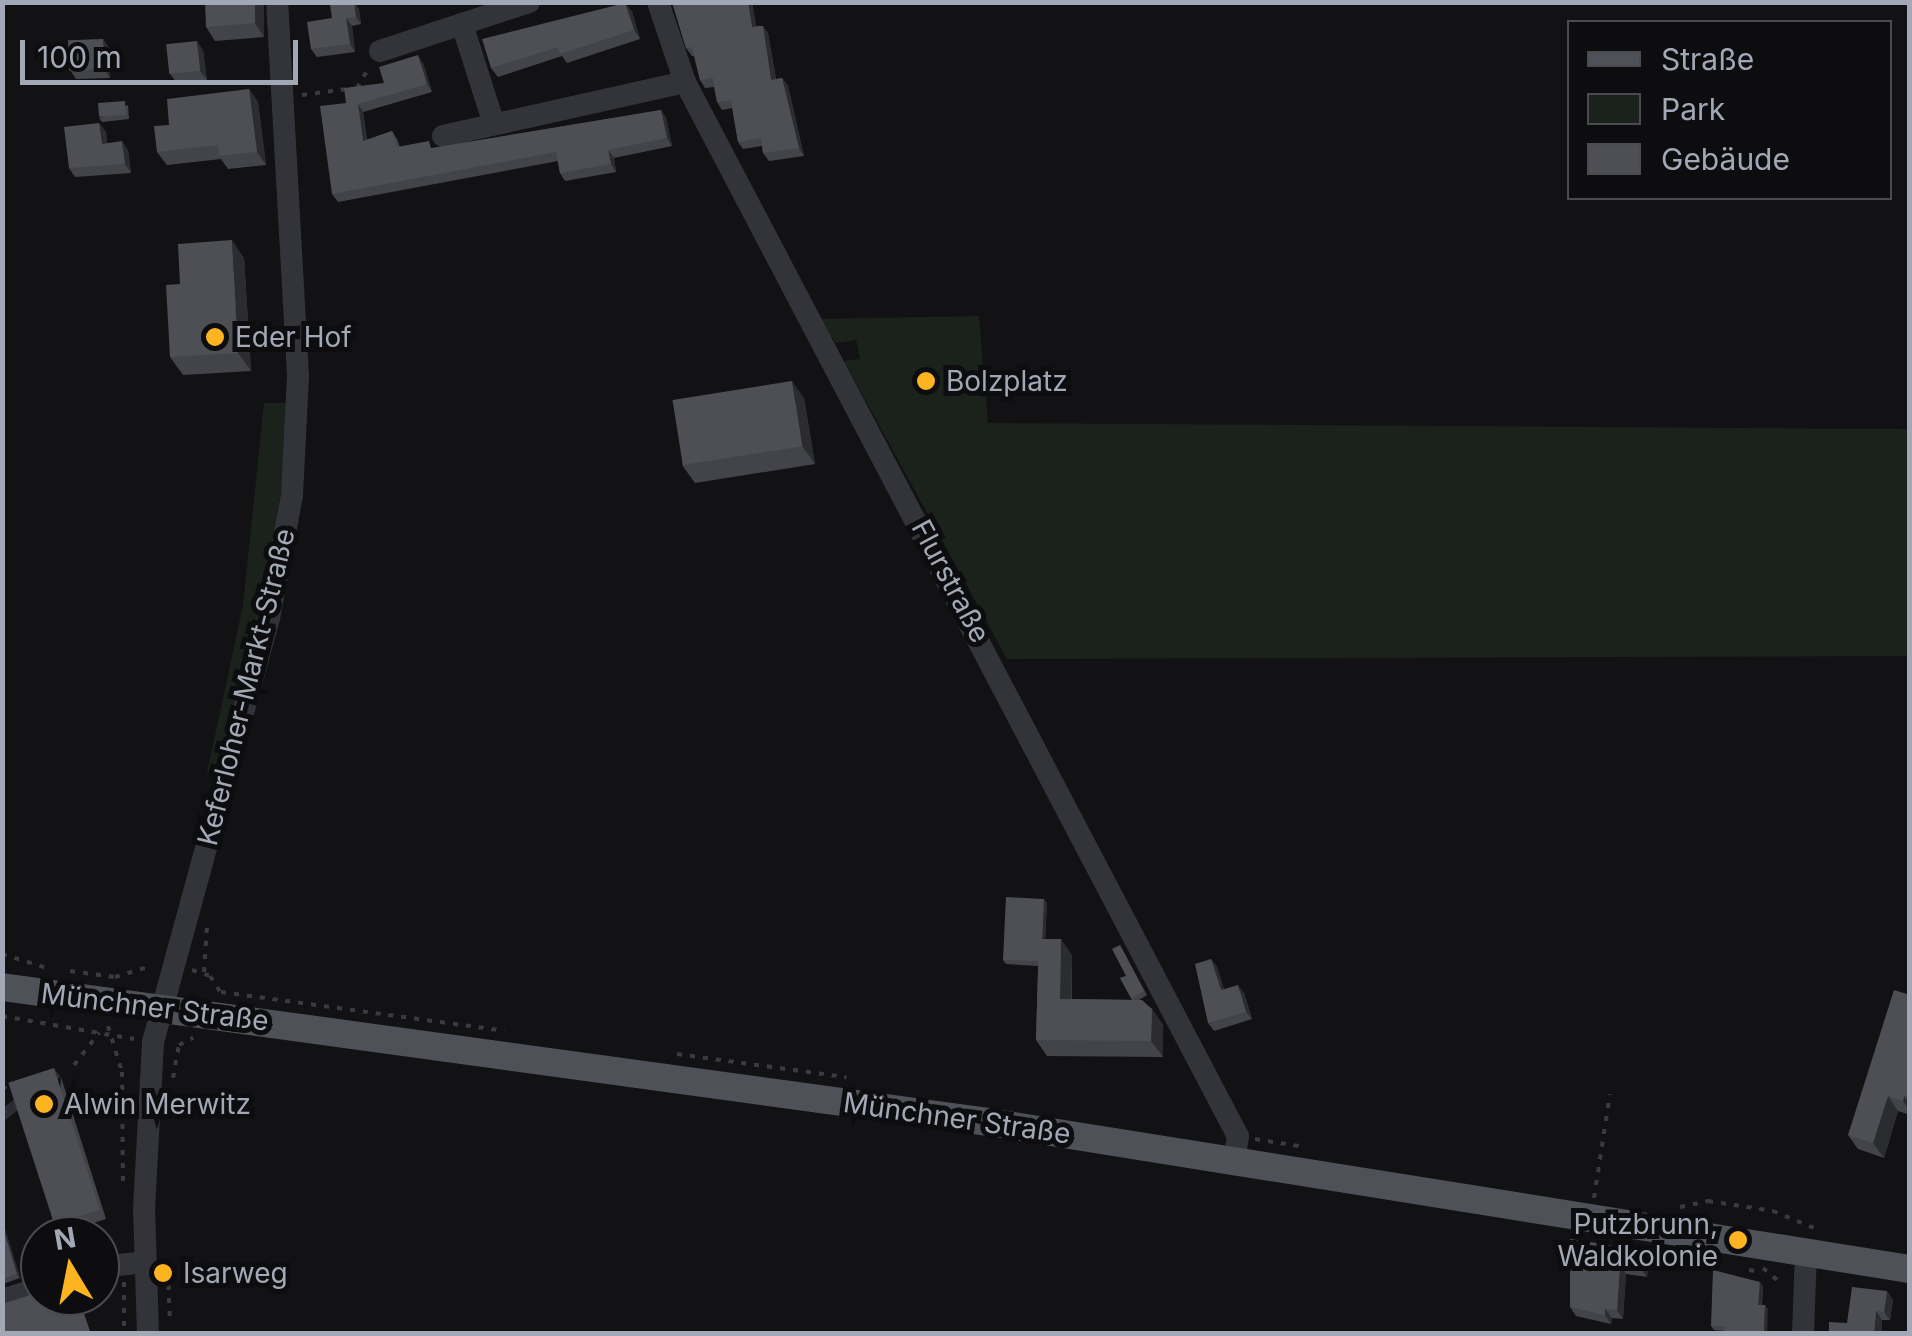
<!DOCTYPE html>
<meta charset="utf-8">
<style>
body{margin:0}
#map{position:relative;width:1912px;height:1336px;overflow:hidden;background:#121214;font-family:Inter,sans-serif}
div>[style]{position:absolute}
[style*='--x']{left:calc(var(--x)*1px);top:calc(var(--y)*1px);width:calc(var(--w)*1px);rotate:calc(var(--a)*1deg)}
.green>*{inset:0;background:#1a221b}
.path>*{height:4px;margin-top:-2px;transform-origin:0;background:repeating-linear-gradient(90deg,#393b40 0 5px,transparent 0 13px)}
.minor>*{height:22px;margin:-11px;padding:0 11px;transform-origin:11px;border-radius:11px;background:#333439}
.major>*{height:28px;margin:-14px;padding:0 14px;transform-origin:14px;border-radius:14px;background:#4e5158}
.wall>*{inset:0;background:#434449}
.shaded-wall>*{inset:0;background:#2b2c2f;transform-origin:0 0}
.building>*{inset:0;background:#4d4f55;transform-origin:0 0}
.dots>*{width:28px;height:28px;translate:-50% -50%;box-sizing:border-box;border:5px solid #0d0d0f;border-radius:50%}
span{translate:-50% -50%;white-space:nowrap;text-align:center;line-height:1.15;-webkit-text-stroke:10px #0d0d0f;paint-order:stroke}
.poi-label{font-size:28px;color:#a2a8b5}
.left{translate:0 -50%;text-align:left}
.right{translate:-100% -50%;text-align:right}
.street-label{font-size:28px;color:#a2a8b5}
.frame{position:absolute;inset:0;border:5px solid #a2a8b5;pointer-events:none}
.legend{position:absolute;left:1567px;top:20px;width:325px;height:180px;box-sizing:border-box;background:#0d0d0f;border:2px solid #494b51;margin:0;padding:12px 18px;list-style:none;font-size:30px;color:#a2a8b5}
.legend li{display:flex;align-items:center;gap:20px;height:50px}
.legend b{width:50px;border:2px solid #494b51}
.north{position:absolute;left:20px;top:1216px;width:100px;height:100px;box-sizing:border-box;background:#0d0d0f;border:2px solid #494b51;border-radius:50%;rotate:350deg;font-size:28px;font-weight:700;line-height:40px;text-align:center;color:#a2a8b5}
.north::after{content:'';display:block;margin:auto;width:35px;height:45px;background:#feb320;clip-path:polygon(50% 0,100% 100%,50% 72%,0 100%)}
.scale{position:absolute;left:20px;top:40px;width:278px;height:45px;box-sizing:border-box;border:5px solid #a2a8b5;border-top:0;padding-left:12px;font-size:30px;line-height:35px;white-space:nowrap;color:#a2a8b5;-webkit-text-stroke:8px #0d0d0f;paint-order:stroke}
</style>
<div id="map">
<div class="green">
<div style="clip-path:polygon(979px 316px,988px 423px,1909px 429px,1909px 656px,1007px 659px,844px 361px,860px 359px,856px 340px,836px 343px,819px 319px)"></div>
<div style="clip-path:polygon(264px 403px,289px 403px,285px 467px,262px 607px,217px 775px,207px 773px,243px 605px)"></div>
</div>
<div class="path">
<div style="--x:357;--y:88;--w:24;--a:-60"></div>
<div style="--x:302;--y:95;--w:45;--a:-7.6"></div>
<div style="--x:2;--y:954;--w:50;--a:17.4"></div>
<div style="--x:192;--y:970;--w:19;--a:18"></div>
<div style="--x:210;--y:976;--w:20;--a:57"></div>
<div style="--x:70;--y:971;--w:45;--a:7.6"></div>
<div style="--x:115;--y:977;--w:39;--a:-17"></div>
<div style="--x:204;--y:972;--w:45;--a:-86.2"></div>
<div style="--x:221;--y:992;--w:286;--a:7.8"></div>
<div style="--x:2;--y:1016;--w:134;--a:9.9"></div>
<div style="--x:108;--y:1026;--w:48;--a:73.1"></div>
<div style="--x:122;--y:1072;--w:111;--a:89.5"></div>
<div style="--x:677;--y:1054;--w:171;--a:7.8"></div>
<div style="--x:74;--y:1065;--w:41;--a:-52"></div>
<div style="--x:173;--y:1078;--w:34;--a:-80"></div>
<div style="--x:179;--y:1045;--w:16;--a:-27"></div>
<div style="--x:2;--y:1090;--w:8;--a:-45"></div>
<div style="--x:1255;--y:1139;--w:51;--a:9.1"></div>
<div style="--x:1594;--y:1198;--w:105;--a:-81.3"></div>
<div style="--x:1680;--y:1207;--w:29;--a:-12"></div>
<div style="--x:1708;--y:1201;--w:66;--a:8.7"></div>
<div style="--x:1773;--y:1211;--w:50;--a:22.4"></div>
<div style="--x:1763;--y:1268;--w:26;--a:40"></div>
<div style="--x:1749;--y:1270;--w:13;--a:9"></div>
<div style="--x:168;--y:1272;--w:51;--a:87.8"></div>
<div style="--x:124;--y:1282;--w:52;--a:90"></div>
</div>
<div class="minor">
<div style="--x:658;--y:2;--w:84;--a:71.4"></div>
<div style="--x:685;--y:82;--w:1190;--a:62.32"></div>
<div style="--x:1238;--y:1136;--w:24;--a:99"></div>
<div style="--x:462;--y:24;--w:105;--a:72.3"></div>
<div style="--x:380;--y:51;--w:157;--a:-18.2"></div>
<div style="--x:443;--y:136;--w:248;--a:-12.6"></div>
<div style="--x:100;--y:1267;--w:45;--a:-6.3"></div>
<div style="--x:2;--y:1300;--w:40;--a:-18"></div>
<div style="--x:148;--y:1334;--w:125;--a:-91.8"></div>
<div style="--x:144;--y:1209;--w:167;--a:-86.9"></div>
<div style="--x:153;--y:1042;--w:440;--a:-74.7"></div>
<div style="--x:269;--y:618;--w:125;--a:-79.4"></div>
<div style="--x:292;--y:495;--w:119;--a:-87.1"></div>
<div style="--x:298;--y:376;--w:375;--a:-93.2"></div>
<div style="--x:1803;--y:1334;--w:83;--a:-87.9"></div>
</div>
<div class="major">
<div style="--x:2;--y:987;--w:1002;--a:7.8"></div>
<div style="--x:995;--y:1123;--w:927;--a:9.07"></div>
</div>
<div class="wall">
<div style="clip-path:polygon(264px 2px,264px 37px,215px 41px,206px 27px)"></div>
<div style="clip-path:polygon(354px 2px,359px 9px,361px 24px,352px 26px,355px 52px,317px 57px,311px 49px,332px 18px)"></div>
<div style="clip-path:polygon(672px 2px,752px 2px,756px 26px,763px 26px,768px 33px,776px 79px,782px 78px,788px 86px,804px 156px,769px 161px,763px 153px,762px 146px,743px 149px,738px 142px,732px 108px,722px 110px,717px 102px,714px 87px,705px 88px,700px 80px,694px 56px,692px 56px,686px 48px)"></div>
<div style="clip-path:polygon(625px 3px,632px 12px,640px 39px,567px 63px,562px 56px,498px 77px,491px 68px)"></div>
<div style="clip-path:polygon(103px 39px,109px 48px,110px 78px,76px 79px,70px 70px)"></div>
<div style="clip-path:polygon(203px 50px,207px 80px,177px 83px,170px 74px)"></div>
<div style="clip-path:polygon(423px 63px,432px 92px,363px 112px,367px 140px,392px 131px,397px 139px,400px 147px,434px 148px,661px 110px,666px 118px,672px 146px,614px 158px,616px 172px,565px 181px,560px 173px,558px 161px,338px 202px,332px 194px,346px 103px)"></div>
<div style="clip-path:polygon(249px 89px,258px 102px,266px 165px,228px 169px,221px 159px,167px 165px,157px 152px,169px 125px)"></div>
<div style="clip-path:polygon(128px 105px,129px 119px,102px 122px,99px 118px)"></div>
<div style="clip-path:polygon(99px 123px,106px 132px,107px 143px,128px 150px,131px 173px,75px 177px,69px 168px)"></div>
<div style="clip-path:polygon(244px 258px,251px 371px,183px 375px,170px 357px)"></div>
<div style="clip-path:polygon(804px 398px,815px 464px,695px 483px,682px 465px)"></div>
<div style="clip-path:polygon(1044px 899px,1047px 903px,1045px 939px,1072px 955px,1072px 999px,1132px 1000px,1120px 978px,1126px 976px,1120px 945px,1147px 995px,1139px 1000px,1152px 1009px,1163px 1025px,1163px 1057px,1047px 1056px,1036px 1040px,1038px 966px,1006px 964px,1003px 960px)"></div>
<div style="clip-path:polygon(1211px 959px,1217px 967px,1224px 990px,1244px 993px,1252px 1019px,1214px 1031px,1208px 1023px)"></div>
<div style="clip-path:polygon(1910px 995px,1910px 1115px,1898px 1111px,1884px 1158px,1858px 1149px,1848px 1135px)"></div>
<div style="clip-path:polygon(61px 1077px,106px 1219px,59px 1234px,53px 1225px)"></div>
<div style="clip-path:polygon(2px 1219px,20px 1278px,3px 1284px,2px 1283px)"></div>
<div style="clip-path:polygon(1570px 1239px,1649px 1259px,1647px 1277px,1626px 1274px,1623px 1319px,1612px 1318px,1611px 1324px,1576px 1316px,1570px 1307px)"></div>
<div style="clip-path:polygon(1763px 1286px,1762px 1305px,1765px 1305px,1768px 1310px,1724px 1331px,1714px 1330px,1711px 1326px)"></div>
<div style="clip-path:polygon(1887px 1291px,1893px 1300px,1890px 1320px,1882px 1320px,1881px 1334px,1847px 1323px)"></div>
</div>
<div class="shaded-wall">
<div style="clip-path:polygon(255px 2px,264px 2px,264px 37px,255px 23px)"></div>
<div style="clip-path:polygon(354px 2px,359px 9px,361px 24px,356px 17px)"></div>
<div style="clip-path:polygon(748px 2px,752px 2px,758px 35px,752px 27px)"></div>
<div style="clip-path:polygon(625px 3px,632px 12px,640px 39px,634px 30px)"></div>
<div style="clip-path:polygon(346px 18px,352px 26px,355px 52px,350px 44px)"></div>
<div style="clip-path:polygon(763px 26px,768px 33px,777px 88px,771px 80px)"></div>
<div style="clip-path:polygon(103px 39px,109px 48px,110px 78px,104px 69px)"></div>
<div style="clip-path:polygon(197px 41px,203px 50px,207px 80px,200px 71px)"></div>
<div style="clip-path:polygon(418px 55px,423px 63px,432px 92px,427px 84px)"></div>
<div style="clip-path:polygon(782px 78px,788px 86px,804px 156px,799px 148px)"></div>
<div style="clip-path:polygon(249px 89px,258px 102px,266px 165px,257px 152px)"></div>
<div style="clip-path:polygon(358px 104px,363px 112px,368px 149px,363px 141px)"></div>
<div style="clip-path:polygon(661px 110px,666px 118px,672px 146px,667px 138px)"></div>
<div style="clip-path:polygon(99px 123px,106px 132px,108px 153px,102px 144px)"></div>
<div style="clip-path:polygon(122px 141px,128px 150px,131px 173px,125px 164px)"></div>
<div style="clip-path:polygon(608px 150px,614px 158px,616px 172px,611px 164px)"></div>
<div style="clip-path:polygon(232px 240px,244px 258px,251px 371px,238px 353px)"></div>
<div style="clip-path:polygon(792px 381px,804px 398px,815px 464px,802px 446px)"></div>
<div style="clip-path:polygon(1044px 899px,1047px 903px,1044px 966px,1041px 961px)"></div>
<div style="clip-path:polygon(1061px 939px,1072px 955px,1071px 1015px,1060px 999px)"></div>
<div style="clip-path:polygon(1211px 959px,1217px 967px,1227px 998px,1221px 990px)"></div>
<div style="clip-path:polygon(1238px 985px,1244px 993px,1252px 1019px,1246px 1012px)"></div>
<div style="clip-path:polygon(1152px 1009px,1163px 1025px,1163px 1057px,1151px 1041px)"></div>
<div style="left:54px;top:1068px;width:11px;height:149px;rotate:52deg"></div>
<div style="clip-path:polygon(1888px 1096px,1898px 1111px,1884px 1158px,1873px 1143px)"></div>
<div style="clip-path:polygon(1904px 1096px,1910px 1103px,1910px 1111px,1903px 1101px)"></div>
<div style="clip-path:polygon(2px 1219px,20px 1278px,17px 1274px,2px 1225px)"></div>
<div style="clip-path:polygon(1643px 1250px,1649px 1259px,1647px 1277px,1640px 1268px)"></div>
<div style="clip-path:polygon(1620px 1265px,1626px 1274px,1623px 1319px,1617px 1310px)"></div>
<div style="clip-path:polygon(1760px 1282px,1763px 1286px,1761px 1309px,1758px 1305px)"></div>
<div style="clip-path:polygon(1887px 1291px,1893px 1300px,1890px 1320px,1884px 1312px)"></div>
<div style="left:78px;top:1296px;width:5px;height:40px"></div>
<div style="clip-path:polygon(1765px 1305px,1768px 1310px,1767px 1334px,1764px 1334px)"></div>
<div style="clip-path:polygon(1605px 1309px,1612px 1318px,1611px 1324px,1605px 1315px)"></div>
<div style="clip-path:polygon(1876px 1311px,1882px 1320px,1881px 1334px,1874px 1334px)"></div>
</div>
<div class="building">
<div style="clip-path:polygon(205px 2px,255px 2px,255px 23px,206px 27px)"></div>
<div style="clip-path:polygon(346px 2px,354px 2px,356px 17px,346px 18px,350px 44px,311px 49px,307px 22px,332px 18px,330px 5px)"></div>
<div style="clip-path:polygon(672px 2px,748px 2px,752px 27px,763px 26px,771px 80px,782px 78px,799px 148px,763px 153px,761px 138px,738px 142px,731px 100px,717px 102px,713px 78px,700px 80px,692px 47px,686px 48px)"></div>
<div style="clip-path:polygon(625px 3px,634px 30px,560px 54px,558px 47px,491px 68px,482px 39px)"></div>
<div style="left:103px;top:39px;width:30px;height:35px;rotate:88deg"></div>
<div style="left:197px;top:41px;width:30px;height:31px;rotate:84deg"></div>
<div style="clip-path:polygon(418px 55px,427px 84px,358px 104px,363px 141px,392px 131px,397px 147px,429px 141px,431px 148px,661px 110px,667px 138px,608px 150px,611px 164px,560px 173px,556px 152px,332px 194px,320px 106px,346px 103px,344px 88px,384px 83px,379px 67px)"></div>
<div style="clip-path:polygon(249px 89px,257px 152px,219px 156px,218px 145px,157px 152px,154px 126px,169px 125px,167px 99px)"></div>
<div style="left:125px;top:101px;width:14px;height:27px;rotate:86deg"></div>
<div style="clip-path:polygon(99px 123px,102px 144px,122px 141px,125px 164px,69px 168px,64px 127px)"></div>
<div style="clip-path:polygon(232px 240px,238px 353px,170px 357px,166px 285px,180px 284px,178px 244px)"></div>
<div style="left:792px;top:381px;width:66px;height:121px;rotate:81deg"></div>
<div style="clip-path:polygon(1006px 897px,1044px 899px,1042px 939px,1039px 939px,1039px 961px,1003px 960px)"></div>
<div style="clip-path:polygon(1039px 939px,1061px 939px,1060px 999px,1142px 1000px,1152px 1009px,1151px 1041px,1036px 1040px)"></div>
<div style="clip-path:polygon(1120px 945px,1144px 991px,1131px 998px,1120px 978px,1126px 976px,1112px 949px)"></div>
<div style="clip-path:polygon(1211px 959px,1221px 990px,1238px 985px,1246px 1012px,1208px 1023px,1195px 964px)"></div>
<div style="clip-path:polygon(1894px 990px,1910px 995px,1910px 1097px,1904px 1096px,1903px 1101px,1888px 1096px,1873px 1143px,1848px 1135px)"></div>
<div style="left:54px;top:1068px;width:149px;height:48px;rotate:72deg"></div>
<div style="clip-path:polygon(2px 1225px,17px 1274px,2px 1279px)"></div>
<div style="clip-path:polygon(1570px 1239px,1643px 1250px,1640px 1268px,1620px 1265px,1617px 1310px,1605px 1309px,1605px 1315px,1570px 1307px)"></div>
<div style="clip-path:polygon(1713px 1270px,1760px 1282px,1758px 1305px,1765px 1305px,1764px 1334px,1724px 1334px,1725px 1326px,1711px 1326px)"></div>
<div style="clip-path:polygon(1852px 1287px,1887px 1291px,1884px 1312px,1876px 1311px,1874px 1334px,1829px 1334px,1829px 1322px,1847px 1323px)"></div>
<div style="clip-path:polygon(40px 1292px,40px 1296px,78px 1296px,91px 1334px,2px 1334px,2px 1304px)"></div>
</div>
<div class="dots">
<div style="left:215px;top:337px;background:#feb320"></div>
<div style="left:926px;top:381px;background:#feb320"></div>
<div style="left:44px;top:1104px;background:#feb320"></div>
<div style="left:1738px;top:1240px;background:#feb320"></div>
<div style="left:163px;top:1273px;background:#feb320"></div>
</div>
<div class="poi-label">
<span class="left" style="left:235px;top:337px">Eder Hof</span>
<span class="left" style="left:946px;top:381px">Bolzplatz</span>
<span class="left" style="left:64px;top:1104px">Alwin Merwitz</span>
<span class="right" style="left:1718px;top:1240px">Putzbrunn,<br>Waldkolonie</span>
<span class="left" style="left:183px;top:1273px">Isarweg</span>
</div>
<div class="street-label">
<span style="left:951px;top:581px;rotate:62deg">Flurstraße</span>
<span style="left:246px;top:687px;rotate:-76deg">Keferloher-Markt-Straße</span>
<span style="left:155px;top:1007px;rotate:7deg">Münchner Straße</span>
<span style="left:957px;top:1118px;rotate:8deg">Münchner Straße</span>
</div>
<div class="frame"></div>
<ul class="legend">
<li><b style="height:12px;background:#4e5158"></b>Straße</li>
<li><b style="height:28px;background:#1a221b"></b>Park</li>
<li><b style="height:28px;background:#4d4f55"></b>Gebäude</li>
</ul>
<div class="north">N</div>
<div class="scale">100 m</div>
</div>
